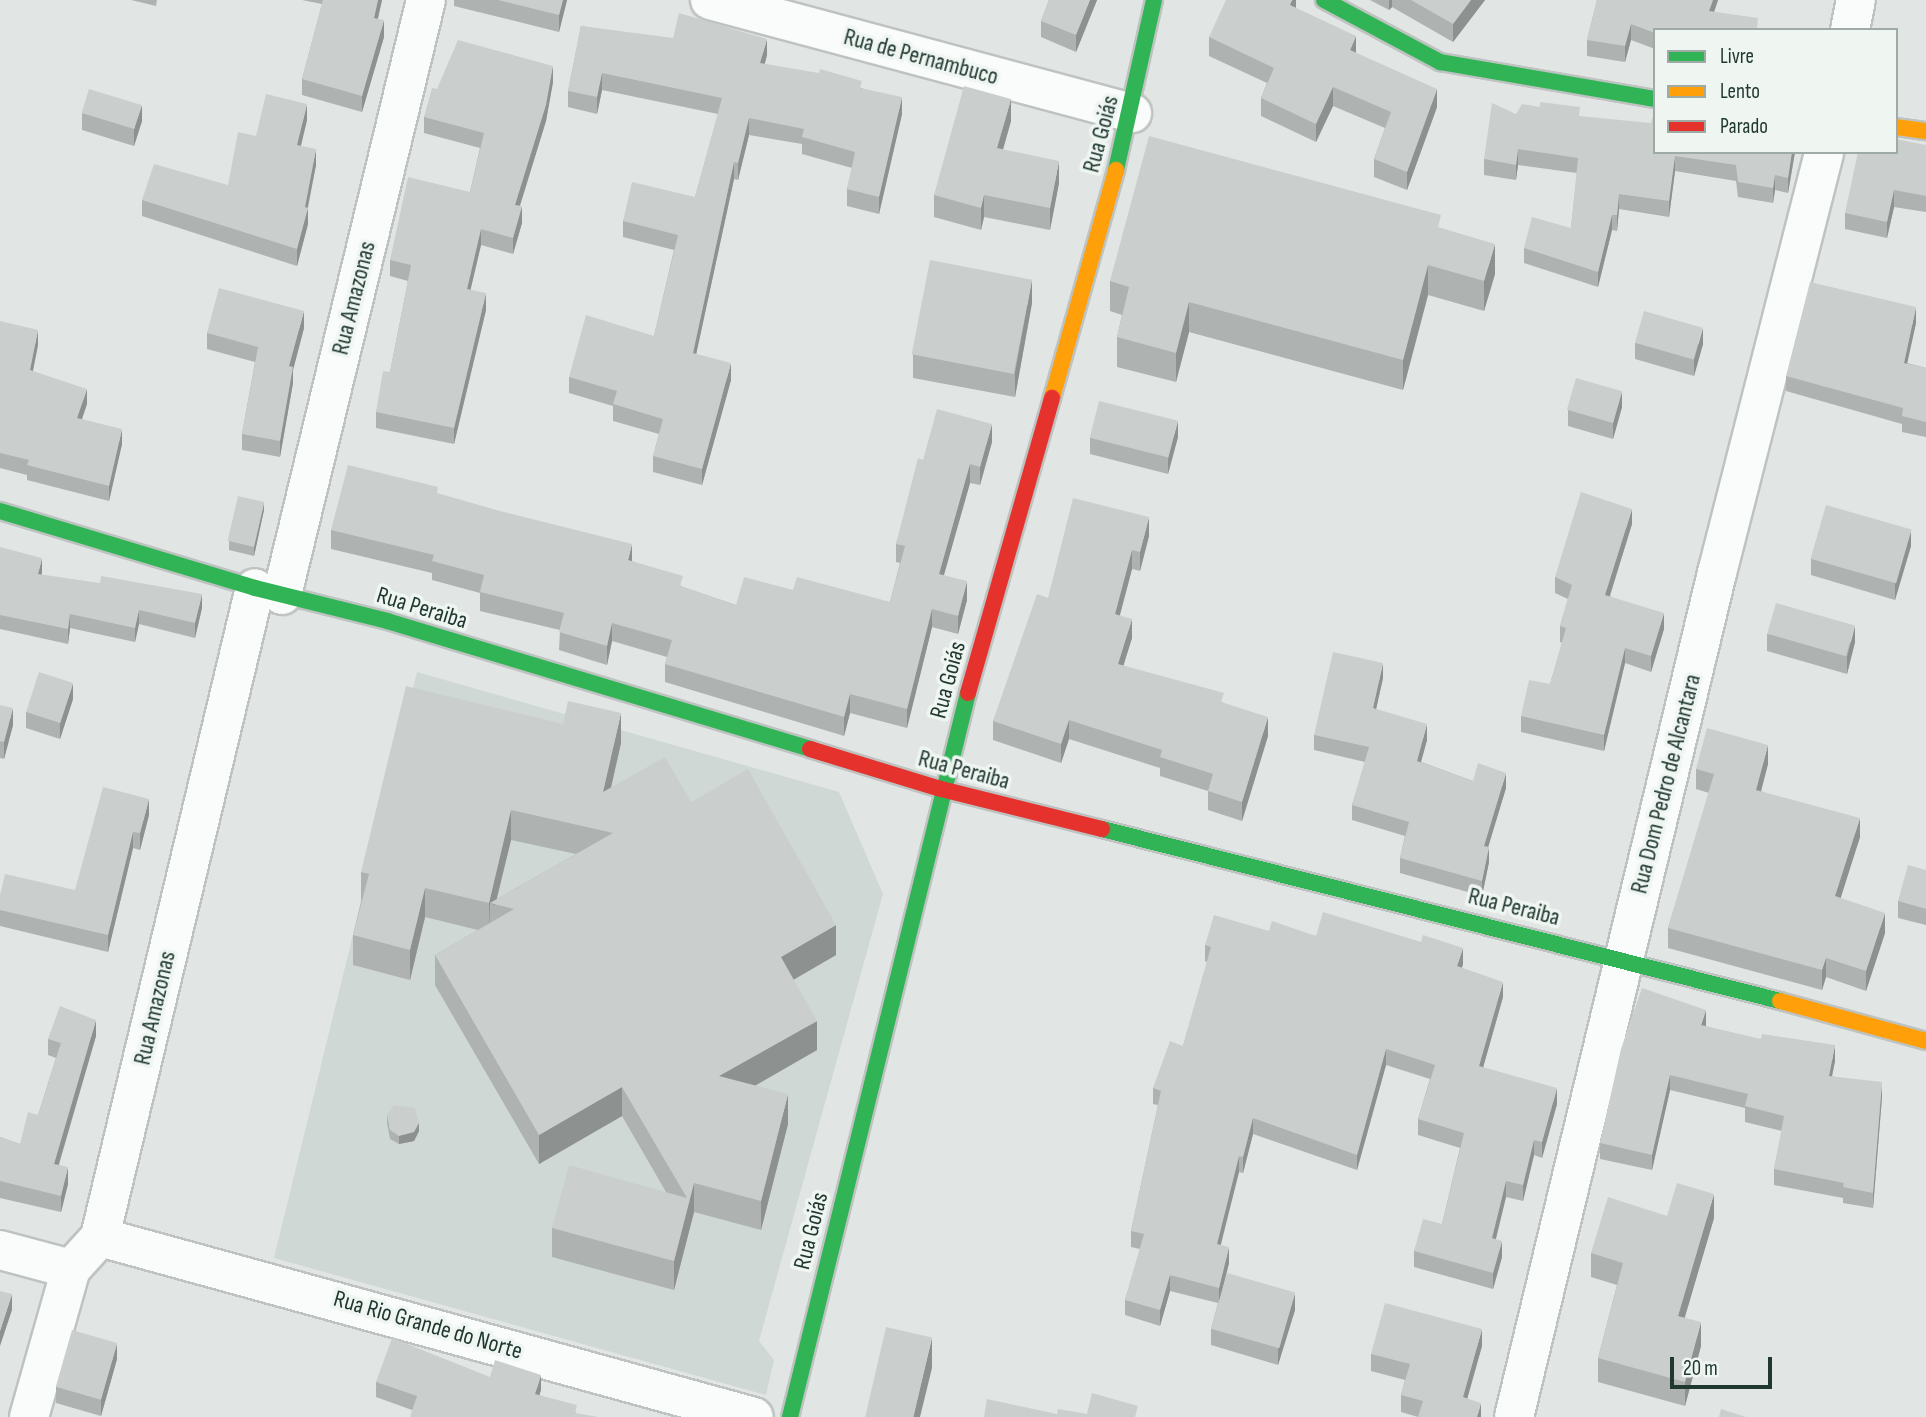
<!DOCTYPE html>
<meta charset="utf-8">
<style>
body{margin:0}
#map{position:relative;width:1926px;height:1417px;overflow:hidden;background:#e1e6e4;font-family:"Sofia Sans Condensed",sans-serif}
div>[style]{position:absolute}
[style*='--x']{left:calc(var(--x)*1px);top:calc(var(--y)*1px);width:calc(var(--w)*1px);rotate:calc(var(--a)*1deg)}
.built>*{inset:0;background:#cfd8d4}
.roads{filter:drop-shadow(2px 0 #bec3c1) drop-shadow(-2px 0 #bec3c1) drop-shadow(0 2px #bec3c1) drop-shadow(0 -2px #bec3c1)}
.street>*{height:38px;margin:-19px;padding:0 19px;transform-origin:19px;border-radius:19px;background:#fafbfb}
.fast>*{height:16px;margin:-8px;padding:0 8px;transform-origin:8px;border-radius:8px;background:#30b455}
.slow>*{height:16px;margin:-8px;padding:0 8px;transform-origin:8px;border-radius:8px;background:#ff9f0a}
.jam>*{height:16px;margin:-8px;padding:0 8px;transform-origin:8px;border-radius:8px;background:#e5322d}
.wall>*{inset:0;background:#aeb2b0}
.shaded-wall>*{inset:0;background:#8d9190}
.building>*{inset:0;background:#cacfcd;transform-origin:0 0}
span{translate:-50% -50%;white-space:nowrap;text-align:center;line-height:1.15;-webkit-text-stroke:7px #eff6f2;paint-order:stroke}
.street-label{font-size:24px;color:#213831}
.legend{position:absolute;left:1653px;top:28px;width:245px;height:126px;box-sizing:border-box;background:#eff6f2;border:2px solid #9daaa5;margin:0;padding:9px 12px;list-style:none;font-size:21px;color:#213831}
.legend li{display:flex;align-items:center;gap:14px;height:35px}
.legend b{width:35px;border:2px solid #9daaa5}
.scale{position:absolute;left:1670px;top:1357px;width:102px;height:32px;box-sizing:border-box;border:4px solid #213831;border-top:0;padding-left:9px;font-size:21px;line-height:24px;white-space:nowrap;color:#213831;-webkit-text-stroke:5px #eff6f2;paint-order:stroke}
</style>
<div id="map">
<div class="built">
<div style="clip-path:polygon(417px 672px,839px 792px,883px 894px,759px 1341px,774px 1360px,766px 1395px,274px 1258px)"></div>
</div>
<div class="roads">
<div class="street">
<div style="--x:710;--y:0;--w:437;--a:15"></div>
<div style="--x:1850;--y:30;--w:31;--a:-79"></div>
<div style="--x:282;--y:595;--w:612;--a:-76.4"></div>
<div style="--x:100;--y:1237;--w:678;--a:15.39"></div>
<div style="--x:0;--y:1250;--w:73;--a:15"></div>
<div style="--x:29;--y:1417;--w:154;--a:-74.2"></div>
<div style="--x:71;--y:1269;--w:43;--a:-47.8"></div>
<div style="--x:100;--y:1237;--w:667;--a:-76.57"></div>
<div style="--x:1514;--y:1417;--w:868;--a:-76.48"></div>
<div style="--x:1717;--y:573;--w:434;--a:-75.7"></div>
</div>
<div class="fast">
<div style="--x:1324;--y:0;--w:132;--a:28.1"></div>
<div style="--x:1440;--y:62;--w:218;--a:9.8"></div>
<div style="--x:1116;--y:170;--w:174;--a:-77.4"></div>
<div style="--x:0;--y:511;--w:266;--a:16.8"></div>
<div style="--x:255;--y:588;--w:136;--a:14"></div>
<div style="--x:387;--y:621;--w:442;--a:16.8"></div>
<div style="--x:1102;--y:829;--w:699;--a:14.23"></div>
<div style="--x:790;--y:1417;--w:746;--a:-76.19"></div>
</div>
<div class="slow">
<div style="--x:1896;--y:127;--w:30;--a:8"></div>
<div style="--x:1052;--y:398;--w:237;--a:-74.3"></div>
<div style="--x:1780;--y:1001;--w:151;--a:15.3"></div>
</div>
<div class="jam">
<div style="--x:968;--y:693;--w:307;--a:-74.1"></div>
<div style="--x:810;--y:749;--w:137;--a:17"></div>
<div style="--x:941;--y:789;--w:166;--a:14"></div>
</div>
</div>
<div class="wall">
<div style="clip-path:polygon(131px 0,157px 0,156px 6px)"></div>
<div style="clip-path:polygon(302px 0,382px 0,378px 19px,384px 37px,362px 112px,302px 95px,302px 79px,322px 4px)"></div>
<div style="clip-path:polygon(454px 0,567px 0,559px 32px,454px 6px)"></div>
<div style="clip-path:polygon(1049px 0,1097px 0,1076px 52px,1041px 37px,1041px 21px)"></div>
<div style="clip-path:polygon(1296px 0,1296px 8px,1356px 53px,1437px 107px,1407px 190px,1374px 177px,1374px 159px,1385px 128px,1333px 106px,1316px 142px,1261px 116px,1261px 98px,1267px 83px,1209px 56px,1209px 37px)"></div>
<div style="clip-path:polygon(1370px 0,1485px 0,1453px 42px,1392px 7px,1389px 10px)"></div>
<div style="clip-path:polygon(1597px 0,1718px 0,1714px 12px,1655px 30px,1655px 49px,1631px 40px,1625px 62px,1587px 56px,1587px 40px)"></div>
<div style="clip-path:polygon(581px 26px,767px 55px,765px 64px,862px 88px,902px 114px,879px 214px,847px 206px,847px 189px,852px 168px,802px 154px,802px 144px,749px 135px,738px 180px,734px 179px,696px 354px,731px 380px,702px 485px,653px 472px,653px 456px,659px 434px,613px 421px,613px 406px,569px 393px,569px 377px,654px 336px,674px 250px,623px 237px,623px 221px,695px 197px,718px 114px,602px 90px,597px 114px,568px 107px,568px 91px)"></div>
<div style="clip-path:polygon(553px 82px,546px 121px,520px 206px,522px 223px,513px 254px,481px 245px,470px 290px,486px 310px,454px 444px,376px 428px,376px 412px,390px 372px,408px 281px,390px 276px,390px 260px,470px 192px,480px 148px,424px 133px,424px 117px,437px 89px)"></div>
<div style="clip-path:polygon(82px 113px,142px 121px,134px 146px,82px 130px)"></div>
<div style="clip-path:polygon(1516px 114px,1580px 116px,1655px 152px,1795px 152px,1788px 193px,1775px 190px,1773px 203px,1738px 197px,1736px 181px,1675px 171px,1669px 217px,1619px 209px,1617px 231px,1612px 230px,1598px 287px,1524px 263px,1524px 248px,1571px 228px,1577px 173px,1518px 165px,1516px 180px,1484px 175px,1484px 159px)"></div>
<div style="clip-path:polygon(307px 120px,301px 146px,316px 165px,308px 208px,308px 224px,297px 266px,142px 216px,142px 200px,228px 185px,256px 136px)"></div>
<div style="clip-path:polygon(1011px 121px,1003px 150px,1059px 183px,1050px 230px,984px 217px,981px 230px,934px 217px,934px 195px)"></div>
<div style="clip-path:polygon(1926px 145px,1926px 212px,1894px 207px,1887px 238px,1845px 229px,1845px 213px)"></div>
<div style="clip-path:polygon(1441px 228px,1495px 274px,1484px 311px,1428px 295px,1403px 390px,1189px 332px,1176px 382px,1117px 367px,1117px 337px,1122px 315px,1110px 311px,1110px 281px)"></div>
<div style="clip-path:polygon(1032px 303px,1015px 397px,913px 378px,913px 354px)"></div>
<div style="clip-path:polygon(0 321px,38px 345px,33px 371px,87px 404px,82px 419px,122px 444px,109px 501px,27px 480px,27px 475px,0 468px)"></div>
<div style="clip-path:polygon(1916px 323px,1907px 363px,1926px 368px,1926px 437px,1902px 432px,1902px 424px,1786px 391px,1786px 376px)"></div>
<div style="clip-path:polygon(304px 328px,293px 370px,293px 383px,280px 457px,242px 450px,242px 434px,255px 362px,207px 349px,207px 333px)"></div>
<div style="clip-path:polygon(1635px 343px,1703px 344px,1694px 376px,1635px 359px)"></div>
<div style="clip-path:polygon(1622px 407px,1613px 439px,1568px 426px,1568px 410px)"></div>
<div style="clip-path:polygon(1178px 437px,1168px 474px,1090px 454px,1090px 438px)"></div>
<div style="clip-path:polygon(992px 442px,980px 485px,970px 483px,944px 575px,967px 600px,958px 634px,932px 627px,907px 728px,850px 713px,844px 736px,665px 682px,665px 664px,667px 657px,612px 641px,607px 665px,559px 650px,560px 630px,480px 611px,480px 593px,432px 580px,432px 573px,331px 549px,331px 530px,438px 494px,632px 561px,683px 587px,736px 605px,793px 590px,890px 602px,900px 563px,896px 562px,896px 544px,923px 460px)"></div>
<div style="clip-path:polygon(264px 510px,254px 556px,229px 550px,229px 541px)"></div>
<div style="clip-path:polygon(1632px 524px,1610px 596px,1664px 629px,1651px 672px,1625px 663px,1604px 751px,1521px 732px,1521px 716px,1550px 684px,1562px 643px,1560px 642px,1560px 626px,1568px 599px,1555px 593px,1555px 577px)"></div>
<div style="clip-path:polygon(1149px 536px,1140px 571px,1132px 569px,1120px 615px,1132px 638px,1123px 666px,1224px 703px,1268px 736px,1242px 821px,1208px 810px,1208px 791px,1160px 776px,1160px 768px,1069px 739px,1061px 763px,993px 740px,993px 721px,1048px 598px)"></div>
<div style="clip-path:polygon(1911px 546px,1895px 600px,1811px 575px,1811px 559px)"></div>
<div style="clip-path:polygon(0 547px,42px 572px,42px 575px,202px 608px,195px 638px,139px 624px,135px 642px,70px 628px,68px 644px,0 629px)"></div>
<div style="clip-path:polygon(1767px 634px,1855px 642px,1847px 674px,1767px 651px)"></div>
<div style="clip-path:polygon(1383px 678px,1376px 709px,1427px 740px,1421px 762px,1473px 781px,1506px 788px,1488px 846px,1489px 862px,1482px 896px,1400px 873px,1400px 858px,1405px 836px,1352px 820px,1352px 805px,1365px 762px,1314px 750px,1314px 735px)"></div>
<div style="clip-path:polygon(73px 699px,60px 739px,26px 728px,26px 712px)"></div>
<div style="clip-path:polygon(0 705px,13px 725px,4px 759px,0 758px)"></div>
<div style="clip-path:polygon(evenodd,621px 743px,611px 788px,691px 802px,836px 955px,793px 980px,817px 1050px,755px 1086px,788px 1124px,761px 1230px,694px 1212px,674px 1290px,552px 1257px,552px 1228px,666px 1192px,622px 1116px,539px 1164px,435px 985px,435px 955px,478px 930px,425px 917px,410px 980px,353px 965px,353px 935px,361px 902px,361px 872px,621px 743px,511px 840px,576px 854px,497px 899px,511px 840px)"></div>
<div style="clip-path:polygon(1768px 764px,1761px 791px,1860px 837px,1840px 898px,1885px 933px,1866px 991px,1826px 977px,1822px 990px,1668px 948px,1668px 928px,1709px 793px,1696px 789px,1696px 769px)"></div>
<div style="clip-path:polygon(149px 815px,140px 850px,133px 848px,108px 952px,0 926px,0 895px,75px 890px)"></div>
<div style="clip-path:polygon(1926px 870px,1926px 925px,1898px 918px,1898px 901px)"></div>
<div style="clip-path:polygon(1269px 931px,1316px 936px,1463px 964px,1462px 968px,1503px 997px,1483px 1067px,1557px 1104px,1542px 1158px,1534px 1155px,1523px 1201px,1506px 1197px,1496px 1239px,1502px 1257px,1493px 1289px,1414px 1267px,1414px 1251px,1442px 1224px,1460px 1148px,1418px 1135px,1418px 1119px,1430px 1079px,1386px 1065px,1357px 1170px,1253px 1134px,1243px 1173px,1239px 1172px,1220px 1245px,1229px 1263px,1222px 1290px,1295px 1310px,1278px 1365px,1211px 1345px,1211px 1329px,1218px 1303px,1170px 1291px,1160px 1326px,1125px 1315px,1125px 1300px,1140px 1249px,1131px 1247px,1131px 1231px,1158px 1105px,1153px 1104px,1153px 1088px,1183px 1046px,1207px 962px,1205px 961px,1205px 945px)"></div>
<div style="clip-path:polygon(1705px 1026px,1835px 1061px,1832px 1076px,1882px 1097px,1873px 1208px,1843px 1203px,1843px 1198px,1774px 1185px,1774px 1169px,1782px 1131px,1745px 1122px,1745px 1108px,1670px 1090px,1652px 1170px,1600px 1159px,1600px 1143px)"></div>
<div style="clip-path:polygon(96px 1036px,59px 1165px,68px 1184px,61px 1212px,0 1198px,0 1137px,20px 1144px,38px 1115px,56px 1058px,48px 1055px,48px 1039px)"></div>
<div style="clip-path:polygon(387px 1115px,419px 1131px,414px 1141px,399px 1144px,390px 1139px,387px 1123px)"></div>
<div style="clip-path:polygon(1667px 1216px,1714px 1218px,1685px 1317px,1701px 1346px,1685px 1406px,1598px 1382px,1598px 1358px,1617px 1285px,1591px 1277px,1591px 1253px)"></div>
<div style="clip-path:polygon(1482px 1346px,1467px 1398px,1481px 1417px,1418px 1417px,1401px 1412px,1401px 1395px,1405px 1380px,1371px 1371px,1371px 1354px)"></div>
<div style="clip-path:polygon(117px 1359px,101px 1416px,56px 1403px,56px 1387px)"></div>
<div style="clip-path:polygon(490px 1377px,541px 1390px,539px 1395px,577px 1413px,412px 1410px,376px 1397px,376px 1382px)"></div>
</div>
<div class="shaded-wall">
<div style="clip-path:polygon(378px 0,382px 0,374px 34px,374px 18px)"></div>
<div style="clip-path:polygon(563px 0,567px 0,559px 32px,559px 15px)"></div>
<div style="clip-path:polygon(1090px 0,1097px 0,1076px 52px,1076px 35px)"></div>
<div style="clip-path:polygon(1292px 0,1296px 0,1296px 10px,1290px 5px)"></div>
<div style="clip-path:polygon(1389px 0,1392px 0,1392px 7px,1389px 10px)"></div>
<div style="clip-path:polygon(1471px 0,1485px 0,1453px 42px,1453px 24px)"></div>
<div style="clip-path:polygon(1713px 0,1718px 0,1709px 27px,1709px 11px)"></div>
<div style="clip-path:polygon(384px 20px,384px 37px,362px 112px,362px 96px)"></div>
<div style="clip-path:polygon(1631px 24px,1631px 40px,1625px 62px,1625px 46px)"></div>
<div style="clip-path:polygon(1356px 36px,1356px 55px,1350px 50px)"></div>
<div style="clip-path:polygon(767px 39px,767px 55px,760px 79px,760px 63px)"></div>
<div style="clip-path:polygon(553px 66px,553px 82px,546px 121px,515px 221px,515px 205px)"></div>
<div style="clip-path:polygon(602px 73px,602px 90px,597px 114px,597px 97px)"></div>
<div style="clip-path:polygon(1333px 87px,1333px 106px,1316px 142px,1316px 124px)"></div>
<div style="clip-path:polygon(1437px 89px,1437px 107px,1407px 190px,1407px 172px)"></div>
<div style="clip-path:polygon(902px 97px,902px 114px,879px 214px,879px 197px)"></div>
<div style="clip-path:polygon(1011px 99px,1011px 121px,997px 170px,997px 148px)"></div>
<div style="clip-path:polygon(307px 104px,307px 120px,297px 161px,297px 145px)"></div>
<div style="clip-path:polygon(142px 105px,142px 121px,134px 146px,134px 129px)"></div>
<div style="clip-path:polygon(749px 118px,749px 135px,738px 180px,738px 163px)"></div>
<div style="clip-path:polygon(316px 149px,316px 165px,306px 215px,308px 208px,308px 224px,297px 266px,297px 249px)"></div>
<div style="clip-path:polygon(1518px 149px,1518px 165px,1516px 180px,1516px 165px)"></div>
<div style="clip-path:polygon(1792px 152px,1795px 152px,1788px 193px,1788px 178px)"></div>
<div style="clip-path:polygon(1675px 156px,1675px 171px,1669px 217px,1669px 201px)"></div>
<div style="clip-path:polygon(1059px 161px,1059px 183px,1050px 230px,1050px 208px)"></div>
<div style="clip-path:polygon(734px 162px,734px 179px,693px 369px,693px 353px)"></div>
<div style="clip-path:polygon(1775px 175px,1775px 190px,1773px 203px,1773px 188px)"></div>
<div style="clip-path:polygon(1894px 190px,1894px 207px,1887px 238px,1887px 222px)"></div>
<div style="clip-path:polygon(1619px 194px,1619px 209px,1617px 231px,1617px 215px)"></div>
<div style="clip-path:polygon(984px 195px,984px 217px,981px 230px,981px 208px)"></div>
<div style="clip-path:polygon(522px 206px,522px 223px,513px 254px,513px 238px)"></div>
<div style="clip-path:polygon(1612px 215px,1612px 230px,1598px 287px,1598px 272px)"></div>
<div style="clip-path:polygon(481px 229px,481px 245px,467px 305px,467px 289px)"></div>
<div style="clip-path:polygon(1495px 244px,1495px 274px,1484px 311px,1484px 281px)"></div>
<div style="clip-path:polygon(1428px 265px,1428px 295px,1403px 390px,1403px 360px)"></div>
<div style="clip-path:polygon(1032px 279px,1032px 303px,1015px 397px,1015px 373px)"></div>
<div style="clip-path:polygon(486px 293px,486px 310px,454px 444px,454px 428px)"></div>
<div style="clip-path:polygon(1189px 302px,1189px 332px,1176px 382px,1176px 353px)"></div>
<div style="clip-path:polygon(1916px 307px,1916px 323px,1904px 378px,1904px 363px)"></div>
<div style="clip-path:polygon(304px 311px,304px 328px,293px 370px,293px 383px,280px 457px,280px 441px,289px 366px)"></div>
<div style="clip-path:polygon(1703px 328px,1703px 344px,1694px 376px,1694px 360px)"></div>
<div style="clip-path:polygon(38px 330px,38px 345px,30px 385px,30px 370px)"></div>
<div style="clip-path:polygon(731px 363px,731px 380px,702px 485px,702px 469px)"></div>
<div style="clip-path:polygon(87px 389px,87px 404px,77px 433px,77px 418px)"></div>
<div style="clip-path:polygon(1622px 391px,1622px 407px,1613px 439px,1613px 423px)"></div>
<div style="clip-path:polygon(1178px 421px,1178px 437px,1168px 474px,1168px 458px)"></div>
<div style="clip-path:polygon(992px 424px,992px 442px,980px 485px,980px 467px)"></div>
<div style="clip-path:polygon(122px 429px,122px 444px,109px 501px,109px 486px)"></div>
<div style="clip-path:polygon(970px 464px,970px 483px,939px 592px,939px 574px)"></div>
<div style="clip-path:polygon(264px 502px,264px 510px,254px 556px,254px 547px)"></div>
<div style="clip-path:polygon(1632px 509px,1632px 524px,1605px 611px,1605px 595px)"></div>
<div style="clip-path:polygon(1149px 517px,1149px 536px,1140px 571px,1140px 552px)"></div>
<div style="clip-path:polygon(1911px 530px,1911px 546px,1895px 600px,1895px 584px)"></div>
<div style="clip-path:polygon(632px 544px,632px 562px,628px 560px)"></div>
<div style="clip-path:polygon(1132px 550px,1132px 569px,1115px 633px,1115px 614px)"></div>
<div style="clip-path:polygon(42px 558px,42px 572px,38px 589px,38px 574px)"></div>
<div style="clip-path:polygon(967px 581px,967px 600px,958px 634px,958px 616px)"></div>
<div style="clip-path:polygon(202px 594px,202px 608px,195px 638px,195px 623px)"></div>
<div style="clip-path:polygon(932px 609px,932px 627px,907px 728px,907px 709px)"></div>
<div style="clip-path:polygon(139px 610px,139px 624px,135px 642px,135px 628px)"></div>
<div style="clip-path:polygon(1664px 613px,1664px 629px,1651px 672px,1651px 656px)"></div>
<div style="clip-path:polygon(70px 614px,70px 628px,68px 644px,68px 629px)"></div>
<div style="clip-path:polygon(1132px 619px,1132px 638px,1118px 683px,1118px 664px)"></div>
<div style="clip-path:polygon(612px 623px,612px 641px,607px 665px,607px 646px)"></div>
<div style="clip-path:polygon(1855px 626px,1855px 642px,1847px 674px,1847px 657px)"></div>
<div style="clip-path:polygon(1625px 648px,1625px 663px,1604px 751px,1604px 735px)"></div>
<div style="clip-path:polygon(1383px 663px,1383px 678px,1373px 723px,1373px 708px)"></div>
<div style="clip-path:polygon(73px 683px,73px 699px,60px 739px,60px 723px)"></div>
<div style="clip-path:polygon(850px 694px,850px 713px,844px 736px,844px 717px)"></div>
<div style="clip-path:polygon(13px 708px,13px 725px,4px 759px,4px 742px)"></div>
<div style="clip-path:polygon(621px 713px,621px 743px,603px 822px,603px 792px)"></div>
<div style="clip-path:polygon(1268px 717px,1268px 736px,1242px 821px,1242px 802px)"></div>
<div style="clip-path:polygon(1069px 720px,1069px 739px,1061px 763px,1061px 744px)"></div>
<div style="clip-path:polygon(1427px 724px,1427px 740px,1417px 776px,1417px 761px)"></div>
<div style="clip-path:polygon(1768px 745px,1768px 764px,1756px 810px,1756px 790px)"></div>
<div style="clip-path:polygon(1506px 773px,1506px 788px,1484px 861px,1484px 846px)"></div>
<div style="clip-path:polygon(149px 799px,149px 815px,140px 850px,140px 833px)"></div>
<div style="clip-path:polygon(511px 810px,511px 840px,495px 905px,490px 903px,489px 933px,489px 903px)"></div>
<div style="clip-path:polygon(1860px 818px,1860px 837px,1835px 916px,1835px 896px)"></div>
<div style="clip-path:polygon(133px 832px,133px 848px,108px 952px,108px 935px)"></div>
<div style="clip-path:polygon(1489px 847px,1489px 862px,1482px 896px,1482px 881px)"></div>
<div style="clip-path:polygon(425px 888px,425px 917px,410px 980px,410px 950px)"></div>
<div style="clip-path:polygon(1885px 913px,1885px 933px,1866px 991px,1866px 971px)"></div>
<div style="clip-path:polygon(836px 925px,836px 955px,781px 987px,781px 957px)"></div>
<div style="clip-path:polygon(1463px 948px,1463px 964px,1457px 982px,1457px 966px)"></div>
<div style="clip-path:polygon(1826px 958px,1826px 977px,1822px 990px,1822px 970px)"></div>
<div style="clip-path:polygon(1503px 982px,1503px 997px,1479px 1082px,1479px 1066px)"></div>
<div style="clip-path:polygon(1706px 1010px,1706px 1025px,1701px 1040px,1701px 1025px)"></div>
<div style="clip-path:polygon(96px 1020px,96px 1036px,54px 1180px,54px 1164px)"></div>
<div style="clip-path:polygon(817px 1021px,817px 1050px,719px 1106px,719px 1076px)"></div>
<div style="clip-path:polygon(1835px 1045px,1835px 1061px,1829px 1091px,1829px 1076px)"></div>
<div style="clip-path:polygon(1386px 1049px,1386px 1065px,1357px 1170px,1357px 1155px)"></div>
<div style="clip-path:polygon(1670px 1075px,1670px 1090px,1652px 1170px,1652px 1155px)"></div>
<div style="clip-path:polygon(1882px 1082px,1882px 1097px,1873px 1208px,1873px 1193px)"></div>
<div style="clip-path:polygon(622px 1087px,622px 1116px,539px 1164px,539px 1135px)"></div>
<div style="clip-path:polygon(1557px 1088px,1557px 1104px,1542px 1158px,1542px 1142px)"></div>
<div style="clip-path:polygon(788px 1094px,788px 1124px,761px 1230px,761px 1201px)"></div>
<div style="clip-path:polygon(1253px 1118px,1253px 1134px,1243px 1173px,1243px 1157px)"></div>
<div style="clip-path:polygon(419px 1123px,419px 1131px,414px 1141px,399px 1144px,399px 1136px)"></div>
<div style="clip-path:polygon(1534px 1140px,1534px 1155px,1523px 1201px,1523px 1185px)"></div>
<div style="clip-path:polygon(1239px 1156px,1239px 1172px,1217px 1260px,1217px 1244px)"></div>
<div style="clip-path:polygon(68px 1167px,68px 1184px,61px 1212px,61px 1196px)"></div>
<div style="clip-path:polygon(1506px 1181px,1506px 1197px,1492px 1254px,1492px 1238px)"></div>
<div style="clip-path:polygon(694px 1183px,694px 1212px,674px 1290px,674px 1261px)"></div>
<div style="clip-path:polygon(1714px 1194px,1714px 1218px,1678px 1340px,1678px 1316px)"></div>
<div style="clip-path:polygon(1502px 1241px,1502px 1257px,1493px 1289px,1493px 1273px)"></div>
<div style="clip-path:polygon(1229px 1247px,1229px 1263px,1219px 1304px,1219px 1288px)"></div>
<div style="clip-path:polygon(1170px 1275px,1170px 1291px,1160px 1326px,1160px 1310px)"></div>
<div style="clip-path:polygon(1295px 1293px,1295px 1310px,1278px 1365px,1278px 1349px)"></div>
<div style="clip-path:polygon(12px 1294px,12px 1310px,0 1346px,0 1331px)"></div>
<div style="clip-path:polygon(1701px 1322px,1701px 1346px,1685px 1406px,1685px 1382px)"></div>
<div style="clip-path:polygon(1482px 1329px,1482px 1346px,1463px 1414px,1463px 1397px)"></div>
<div style="clip-path:polygon(932px 1338px,932px 1368px,920px 1417px,913px 1417px)"></div>
<div style="clip-path:polygon(117px 1343px,117px 1359px,101px 1416px,101px 1400px)"></div>
<div style="clip-path:polygon(541px 1375px,541px 1390px,535px 1409px,535px 1394px)"></div>
<div style="clip-path:polygon(1481px 1403px,1481px 1417px,1477px 1417px)"></div>
</div>
<div class="building">
<div style="clip-path:polygon(323px 0,378px 0,374px 18px,384px 20px,362px 96px,302px 79px)"></div>
<div style="clip-path:polygon(498px 0,563px 0,559px 15px)"></div>
<div style="clip-path:polygon(1049px 0,1090px 0,1076px 35px,1041px 21px)"></div>
<div style="clip-path:polygon(1226px 0,1292px 0,1290px 5px,1356px 36px,1350px 50px,1437px 89px,1407px 172px,1374px 159px,1391px 112px,1333px 87px,1316px 124px,1261px 98px,1274px 68px,1209px 37px)"></div>
<div style="clip-path:polygon(1411px 0,1471px 0,1453px 24px)"></div>
<div style="clip-path:polygon(1597px 0,1713px 0,1709px 11px,1758px 18px,1757px 28px,1769px 30px,1655px 30px,1655px 33px,1631px 24px,1625px 46px,1587px 40px)"></div>
<div style="clip-path:polygon(679px 13px,767px 39px,760px 63px,819px 73px,820px 69px,862px 81px,860px 88px,902px 97px,879px 197px,847px 189px,855px 152px,802px 137px,804px 129px,749px 118px,738px 163px,734px 162px,693px 353px,731px 363px,702px 469px,653px 456px,663px 419px,613px 404px,617px 391px,569px 377px,586px 315px,654px 336px,678px 235px,623px 221px,632px 182px,695px 197px,722px 98px,602px 73px,597px 97px,568px 91px,581px 26px,673px 38px)"></div>
<div style="clip-path:polygon(458px 40px,553px 66px,546px 105px,515px 205px,522px 206px,513px 238px,481px 229px,467px 289px,486px 293px,454px 428px,376px 412px,383px 371px,390px 372px,411px 265px,390px 260px,408px 177px,470px 192px,484px 133px,424px 117px,432px 88px,437px 89px)"></div>
<div style="clip-path:polygon(964px 86px,1011px 99px,997px 148px,1059px 161px,1050px 208px,984px 195px,981px 208px,934px 195px)"></div>
<div style="left:89px;top:89px;width:55px;height:25px;rotate:17deg"></div>
<div style="clip-path:polygon(266px 94px,307px 104px,297px 145px,316px 149px,305px 207px,308px 208px,297px 249px,142px 200px,154px 164px,228px 185px,238px 132px,256px 136px)"></div>
<div style="clip-path:polygon(1540px 102px,1580px 107px,1579px 116px,1651px 123px,1653px 116px,1655px 116px,1655px 152px,1792px 152px,1788px 178px,1775px 175px,1773px 188px,1738px 182px,1736px 165px,1675px 156px,1669px 201px,1619px 194px,1617px 215px,1612px 215px,1598px 272px,1524px 248px,1532px 217px,1571px 228px,1578px 158px,1518px 149px,1516px 165px,1484px 159px,1492px 103px,1516px 114px,1522px 104px,1540px 107px)"></div>
<div style="clip-path:polygon(1149px 136px,1441px 215px,1438px 227px,1495px 244px,1484px 281px,1428px 265px,1403px 360px,1189px 302px,1176px 353px,1117px 337px,1129px 287px,1110px 281px)"></div>
<div style="clip-path:polygon(1896px 139px,1926px 145px,1926px 196px,1894px 190px,1887px 222px,1845px 213px,1858px 152px,1896px 152px)"></div>
<div style="left:930px;top:260px;width:104px;height:96px;rotate:11deg"></div>
<div style="clip-path:polygon(1810px 282px,1916px 307px,1904px 363px,1926px 368px,1926px 422px,1902px 416px,1903px 408px,1786px 376px)"></div>
<div style="clip-path:polygon(219px 288px,304px 311px,289px 366px,293px 367px,280px 441px,242px 434px,258px 347px,207px 333px)"></div>
<div style="left:1644px;top:311px;width:61px;height:33px;rotate:16deg"></div>
<div style="clip-path:polygon(0 321px,38px 330px,30px 370px,87px 389px,77px 418px,122px 429px,109px 486px,27px 465px,29px 460px,0 453px)"></div>
<div style="left:1576px;top:378px;width:48px;height:33px;rotate:16deg"></div>
<div style="left:1099px;top:401px;width:81px;height:38px;rotate:14deg"></div>
<div style="clip-path:polygon(937px 409px,992px 424px,980px 467px,970px 464px,939px 574px,967px 581px,958px 616px,932px 609px,907px 709px,850px 694px,844px 717px,665px 664px,672px 640px,612px 623px,607px 646px,559px 632px,564px 613px,480px 592px,484px 575px,432px 561px,434px 555px,331px 530px,348px 465px,438px 487px,437px 493px,500px 511px,632px 544px,628px 560px,683px 576px,680px 586px,736px 605px,744px 577px,793px 590px,797px 577px,890px 602px,905px 546px,896px 544px,918px 458px,923px 460px)"></div>
<div style="clip-path:polygon(1581px 492px,1632px 509px,1605px 595px,1664px 613px,1651px 656px,1625px 648px,1604px 735px,1521px 716px,1529px 680px,1550px 684px,1566px 628px,1560px 626px,1572px 585px,1555px 577px)"></div>
<div style="left:238px;top:496px;width:27px;height:46px;rotate:13deg"></div>
<div style="clip-path:polygon(1073px 498px,1149px 517px,1140px 552px,1132px 550px,1115px 614px,1132px 619px,1118px 664px,1224px 693px,1221px 702px,1268px 717px,1242px 802px,1208px 791px,1213px 774px,1160px 757px,1162px 750px,1069px 720px,1061px 744px,993px 721px,1037px 594px,1048px 598px)"></div>
<div style="left:1826px;top:505px;width:89px;height:56px;rotate:16deg"></div>
<div style="clip-path:polygon(0 547px,42px 558px,38px 574px,100px 583px,101px 576px,202px 594px,195px 623px,139px 610px,135px 628px,70px 614px,68px 629px,0 615px)"></div>
<div style="left:1776px;top:603px;width:82px;height:32px;rotate:16deg"></div>
<div style="clip-path:polygon(1333px 652px,1383px 663px,1373px 708px,1427px 724px,1417px 761px,1473px 781px,1478px 763px,1506px 773px,1484px 846px,1489px 847px,1482px 881px,1400px 858px,1409px 822px,1352px 805px,1369px 747px,1314px 735px)"></div>
<div style="left:39px;top:672px;width:36px;height:42px;rotate:18deg"></div>
<div style="clip-path:polygon(406px 686px,563px 724px,568px 701px,621px 713px,603px 792px,665px 757px,691px 802px,748px 769px,836px 925px,781px 957px,817px 1021px,719px 1076px,788px 1094px,761px 1201px,694px 1183px,674px 1261px,552px 1228px,569px 1165px,687px 1198px,622px 1087px,539px 1135px,435px 955px,514px 909px,490px 903px,613px 833px,511px 810px,489px 903px,425px 888px,410px 950px,353px 935px,369px 874px,361px 872px)"></div>
<div style="clip-path:polygon(0 705px,13px 708px,4px 742px,0 741px)"></div>
<div style="clip-path:polygon(1707px 728px,1768px 745px,1756px 790px,1860px 818px,1835px 896px,1885px 913px,1866px 971px,1826px 958px,1822px 970px,1668px 928px,1714px 774px,1696px 769px)"></div>
<div style="clip-path:polygon(103px 787px,149px 799px,140px 833px,133px 832px,108px 935px,0 910px,0 895px,5px 874px,75px 890px)"></div>
<div style="clip-path:polygon(1908px 865px,1926px 870px,1926px 909px,1898px 901px)"></div>
<div style="clip-path:polygon(1323px 912px,1421px 942px,1423px 935px,1463px 948px,1457px 966px,1503px 982px,1479px 1066px,1557px 1088px,1542px 1142px,1534px 1140px,1523px 1185px,1506px 1181px,1492px 1238px,1502px 1241px,1493px 1273px,1414px 1251px,1423px 1219px,1442px 1224px,1464px 1133px,1418px 1119px,1435px 1065px,1386px 1049px,1357px 1155px,1253px 1118px,1243px 1157px,1239px 1156px,1217px 1244px,1229px 1247px,1219px 1288px,1170px 1275px,1160px 1310px,1125px 1300px,1144px 1234px,1131px 1231px,1161px 1091px,1153px 1088px,1170px 1041px,1183px 1046px,1211px 947px,1205px 945px,1214px 915px,1269px 931px,1272px 921px,1316px 936px)"></div>
<div style="clip-path:polygon(1642px 988px,1706px 1010px,1701px 1025px,1761px 1039px,1762px 1034px,1835px 1045px,1829px 1076px,1882px 1082px,1873px 1193px,1843px 1187px,1844px 1183px,1774px 1169px,1784px 1116px,1745px 1106px,1748px 1094px,1670px 1075px,1652px 1155px,1600px 1143px,1621px 1049px)"></div>
<div style="clip-path:polygon(60px 1006px,96px 1020px,54px 1164px,68px 1167px,61px 1196px,0 1181px,0 1137px,20px 1144px,28px 1112px,38px 1115px,61px 1043px,48px 1039px)"></div>
<div style="clip-path:polygon(394px 1105px,415px 1108px,419px 1123px,414px 1132px,399px 1136px,390px 1130px,387px 1115px)"></div>
<div style="clip-path:polygon(1677px 1183px,1714px 1194px,1678px 1316px,1701px 1322px,1685px 1382px,1598px 1358px,1623px 1263px,1591px 1253px,1608px 1197px,1667px 1216px)"></div>
<div style="left:1227px;top:1273px;width:71px;height:58px;rotate:16deg"></div>
<div style="clip-path:polygon(0 1291px,12px 1294px,0 1331px)"></div>
<div style="clip-path:polygon(1385px 1303px,1482px 1329px,1463px 1397px,1481px 1403px,1477px 1417px,1418px 1417px,1423px 1401px,1401px 1395px,1410px 1364px,1371px 1354px)"></div>
<div style="left:886px;top:1327px;width:47px;height:93px;rotate:13deg"></div>
<div style="left:72px;top:1330px;width:47px;height:59px;rotate:16deg"></div>
<div style="clip-path:polygon(392px 1338px,490px 1377px,495px 1360px,541px 1375px,535px 1394px,577px 1405px,575px 1413px,598px 1417px,410px 1417px,417px 1396px,376px 1382px)"></div>
<div style="clip-path:polygon(1092px 1393px,1138px 1406px,1135px 1417px,984px 1417px,987px 1399px,1057px 1414px,1058px 1409px,1087px 1414px)"></div>
<div style="clip-path:polygon(1721px 1409px,1746px 1417px,1719px 1417px)"></div>
</div>
<div class="street-label">
<span style="left:921px;top:57px;rotate:15deg">Rua de Pernambuco</span>
<span style="left:1101px;top:134px;rotate:-75deg">Rua Goiás</span>
<span style="left:354px;top:298px;rotate:-76deg">Rua Amazonas</span>
<span style="left:422px;top:608px;rotate:17deg">Rua Peraiba</span>
<span style="left:948px;top:680px;rotate:-75deg">Rua Goiás</span>
<span style="left:964px;top:770px;rotate:15deg">Rua Peraiba</span>
<span style="left:1666px;top:784px;rotate:-76deg">Rua Dom Pedro de Alcantara</span>
<span style="left:1514px;top:907px;rotate:14deg">Rua Peraiba</span>
<span style="left:155px;top:1008px;rotate:-77deg">Rua Amazonas</span>
<span style="left:811px;top:1231px;rotate:-76deg">Rua Goiás</span>
<span style="left:428px;top:1325px;rotate:16deg">Rua Rio Grande do Norte</span>
</div>
<ul class="legend">
<li><b style="height:9px;background:#30b455"></b>Livre</li>
<li><b style="height:9px;background:#ff9f0a"></b>Lento</li>
<li><b style="height:9px;background:#e5322d"></b>Parado</li>
</ul>
<div class="scale">20 m</div>
</div>
